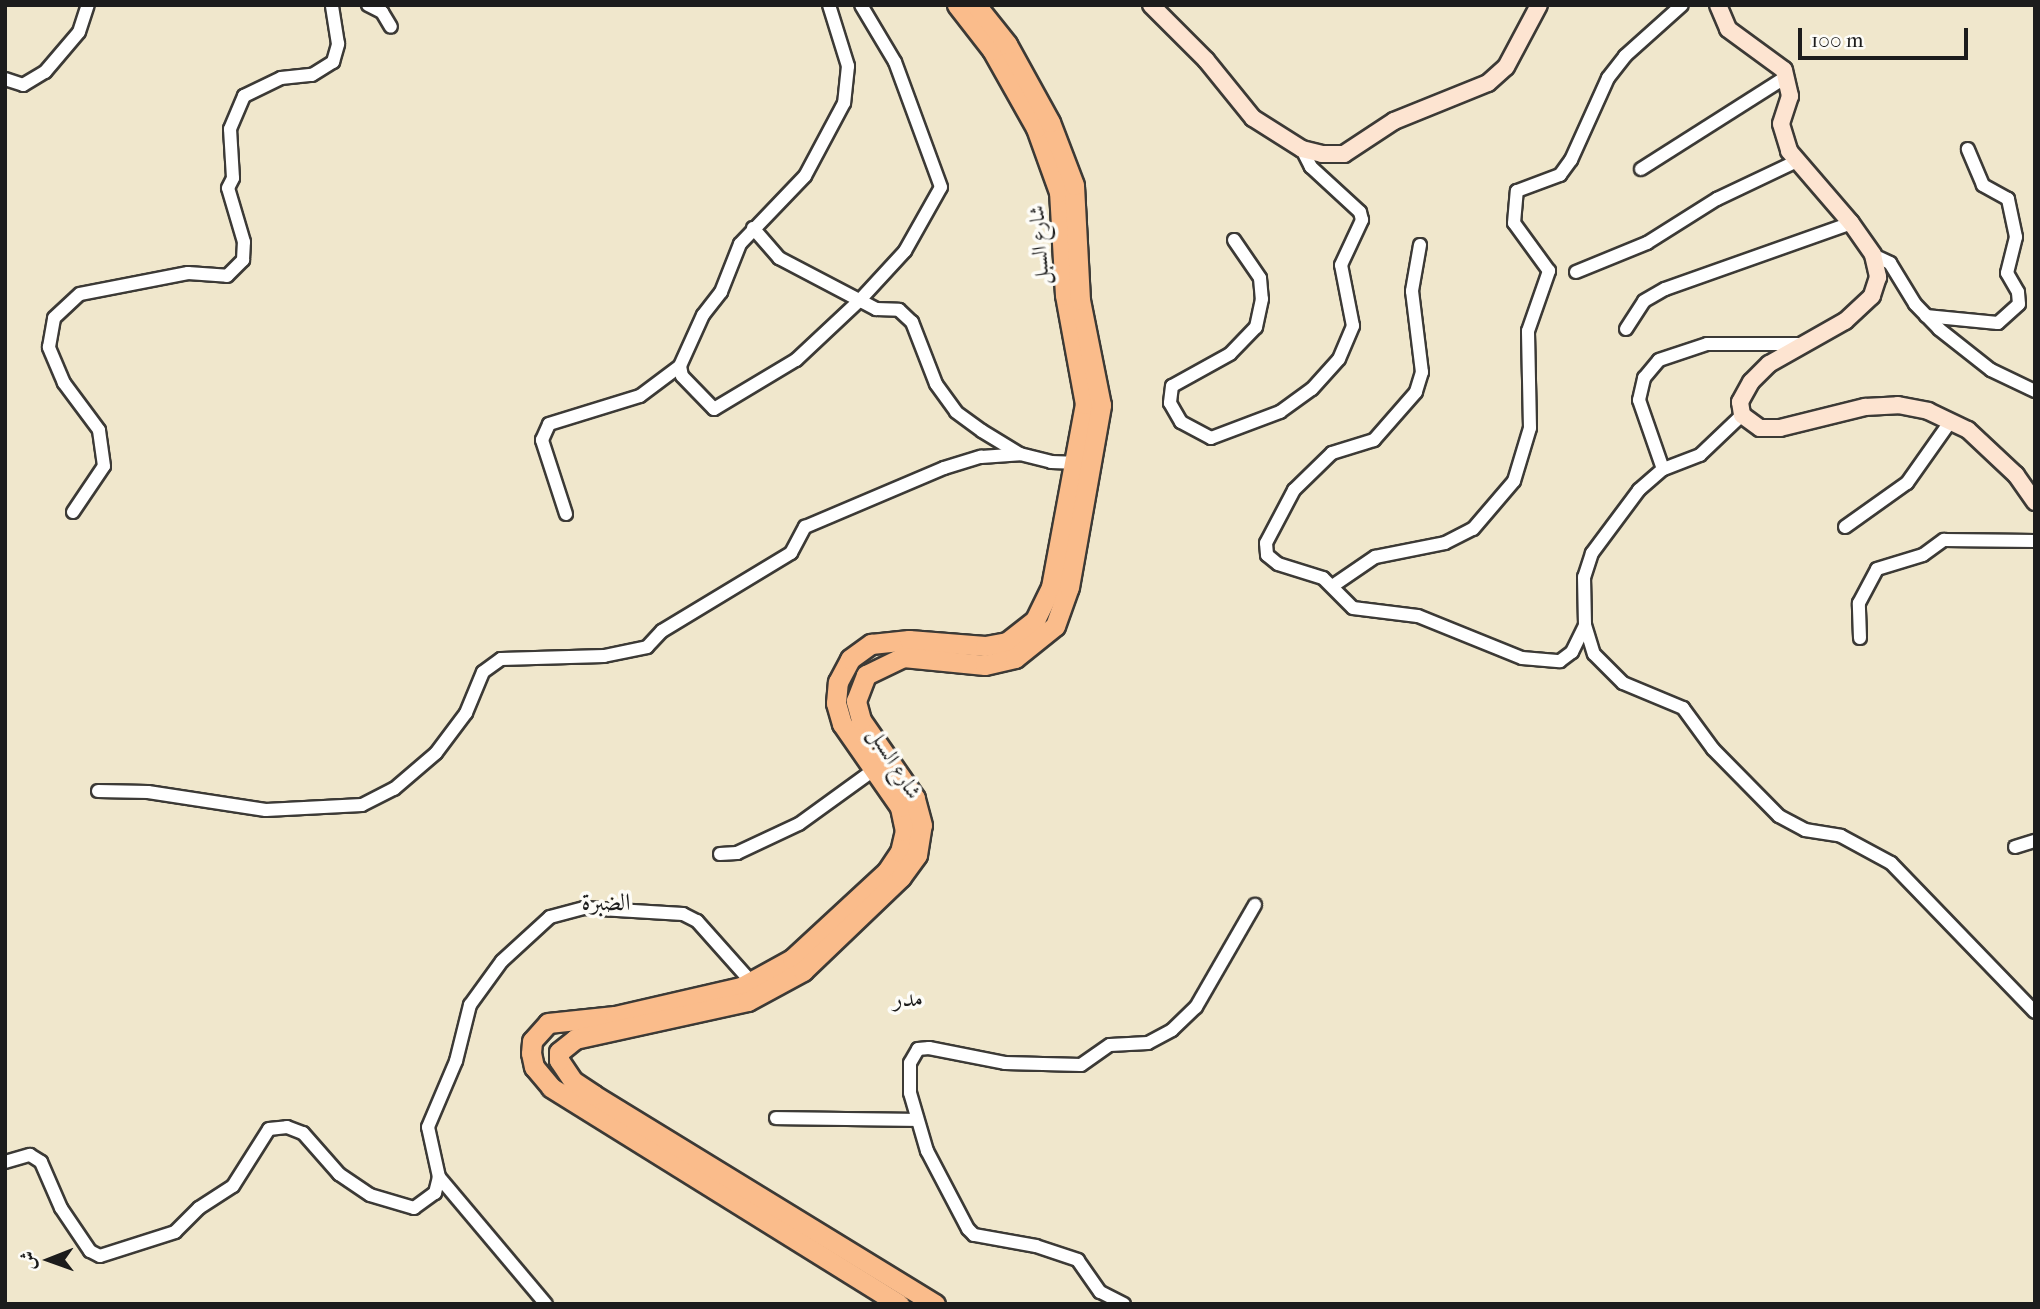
<!DOCTYPE html>
<meta charset="utf-8">
<style>
body{margin:0}
#map{position:relative;width:2040px;height:1309px;overflow:hidden;background:#f0e7cc;font-family:"IM FELL French Canon",Amiri,serif}
div>[style]{position:absolute}
[style*='--x']{left:calc(var(--x)*1px);top:calc(var(--y)*1px);width:calc(var(--w)*1px);rotate:calc(var(--a)*1deg)}
.roads{filter:drop-shadow(2px 0 #3c3a36) drop-shadow(-2px 0 #3c3a36) drop-shadow(0 2px #3c3a36) drop-shadow(0 -2px #3c3a36)}
.street>*{height:12px;margin:-6px;padding:0 6px;transform-origin:6px;border-radius:6px;background:#fff}
.secondary>*{height:16px;margin:-8px;padding:0 8px;transform-origin:8px;border-radius:8px;background:#fde4d1}
.primary>*{height:19px;margin:-9.5px;padding:0 9.5px;transform-origin:9.5px;border-radius:9.5px;background:#fabc8b}
span{translate:-50% -50%;white-space:nowrap;text-align:center;line-height:1.15;-webkit-text-stroke:7px #fdfcf7;paint-order:stroke}
.street-label{font-size:21px;color:#1c1c1c}
.quarter-label{font-size:24px;color:#1c1c1c}
.frame{position:absolute;inset:0;border:7px solid #1c1c1c;pointer-events:none}
.north{position:absolute;left:14px;top:1225px;width:70px;height:70px;-webkit-text-stroke:5px #fdfcf7;paint-order:stroke;rotate:269deg;font-size:19px;font-weight:700;line-height:28px;text-align:center;color:#1c1c1c}
.north::after{content:'';display:block;margin:auto;width:24px;height:32px;background:#1c1c1c;clip-path:polygon(50% 0,100% 100%,50% 72%,0 100%)}
.scale{position:absolute;left:1798px;top:28px;width:170px;height:32px;box-sizing:border-box;border:4px solid #1c1c1c;border-top:0;padding-left:9px;font-size:21px;line-height:24px;white-space:nowrap;color:#1c1c1c;-webkit-text-stroke:5px #fdfcf7;paint-order:stroke}
</style>
<div id="map">
<div class="roads">
<div class="street">
<div style="--x:368;--y:5;--w:16;--a:27"></div>
<div style="--x:382;--y:12;--w:17;--a:59"></div>
<div style="--x:829;--y:5;--w:64;--a:72.7"></div>
<div style="--x:848;--y:66;--w:37;--a:96"></div>
<div style="--x:844;--y:103;--w:83;--a:118.1"></div>
<div style="--x:805;--y:176;--w:94;--a:133.7"></div>
<div style="--x:740;--y:244;--w:52;--a:111.6"></div>
<div style="--x:721;--y:292;--w:29;--a:128"></div>
<div style="--x:703;--y:315;--w:56;--a:114.3"></div>
<div style="--x:680;--y:366;--w:10;--a:79"></div>
<div style="--x:682;--y:376;--w:46;--a:45.9"></div>
<div style="--x:714;--y:409;--w:96;--a:-30.9"></div>
<div style="--x:796;--y:360;--w:86;--a:-43.1"></div>
<div style="--x:859;--y:301;--w:68;--a:-47.4"></div>
<div style="--x:905;--y:251;--w:73;--a:-60.6"></div>
<div style="--x:941;--y:187;--w:133;--a:-110.2"></div>
<div style="--x:895;--y:62;--w:66;--a:-120.8"></div>
<div style="--x:5;--y:79;--w:19;--a:18"></div>
<div style="--x:23;--y:85;--w:26;--a:-31"></div>
<div style="--x:45;--y:72;--w:52;--a:-49.6"></div>
<div style="--x:79;--y:32;--w:28;--a:-72"></div>
<div style="--x:1641;--y:169;--w:172;--a:-32.4"></div>
<div style="--x:753;--y:228;--w:40;--a:49"></div>
<div style="--x:779;--y:258;--w:110;--a:27.7"></div>
<div style="--x:876;--y:309;--w:23;--a:2"></div>
<div style="--x:899;--y:310;--w:18;--a:43"></div>
<div style="--x:912;--y:322;--w:66;--a:68.8"></div>
<div style="--x:936;--y:384;--w:34;--a:54"></div>
<div style="--x:956;--y:412;--w:32;--a:36"></div>
<div style="--x:982;--y:431;--w:44;--a:31.2"></div>
<div style="--x:1020;--y:454;--w:32;--a:14"></div>
<div style="--x:1051;--y:462;--w:29;--a:2"></div>
<div style="--x:1234;--y:240;--w:46;--a:55.6"></div>
<div style="--x:1260;--y:278;--w:21;--a:85"></div>
<div style="--x:1262;--y:299;--w:29;--a:102"></div>
<div style="--x:1256;--y:327;--w:37;--a:134"></div>
<div style="--x:1230;--y:354;--w:66;--a:151.1"></div>
<div style="--x:1172;--y:386;--w:17;--a:97"></div>
<div style="--x:1170;--y:403;--w:22;--a:60"></div>
<div style="--x:1181;--y:422;--w:34;--a:28"></div>
<div style="--x:1211;--y:438;--w:74;--a:-20.6"></div>
<div style="--x:1280;--y:412;--w:39;--a:-36"></div>
<div style="--x:1312;--y:389;--w:40;--a:-48"></div>
<div style="--x:1339;--y:359;--w:36;--a:-67"></div>
<div style="--x:1353;--y:326;--w:62;--a:-101.1"></div>
<div style="--x:1341;--y:265;--w:50;--a:-65"></div>
<div style="--x:1362;--y:220;--w:8;--a:-104"></div>
<div style="--x:1360;--y:212;--w:67;--a:-137.4"></div>
<div style="--x:1311;--y:167;--w:20;--a:-117"></div>
<div style="--x:1420;--y:245;--w:47;--a:99.9"></div>
<div style="--x:1412;--y:291;--w:82;--a:83"></div>
<div style="--x:1422;--y:372;--w:21;--a:107"></div>
<div style="--x:1416;--y:392;--w:64;--a:131.2"></div>
<div style="--x:1374;--y:440;--w:44;--a:162.8"></div>
<div style="--x:1332;--y:453;--w:53;--a:135.8"></div>
<div style="--x:1294;--y:490;--w:60;--a:117.8"></div>
<div style="--x:1266;--y:543;--w:12;--a:85"></div>
<div style="--x:1267;--y:555;--w:14;--a:39"></div>
<div style="--x:1278;--y:564;--w:47;--a:17.3"></div>
<div style="--x:1323;--y:578;--w:42;--a:45"></div>
<div style="--x:1353;--y:608;--w:65;--a:7"></div>
<div style="--x:1418;--y:616;--w:112;--a:22"></div>
<div style="--x:1522;--y:658;--w:38;--a:5"></div>
<div style="--x:1560;--y:661;--w:15;--a:-37"></div>
<div style="--x:1572;--y:652;--w:30;--a:-64"></div>
<div style="--x:1873;--y:255;--w:19;--a:25"></div>
<div style="--x:1890;--y:263;--w:48;--a:58.6"></div>
<div style="--x:1915;--y:304;--w:35;--a:46"></div>
<div style="--x:1939;--y:329;--w:66;--a:38.3"></div>
<div style="--x:1991;--y:370;--w:49;--a:25.5"></div>
<div style="--x:1576;--y:272;--w:77;--a:-22.2"></div>
<div style="--x:1647;--y:243;--w:83;--a:-32.2"></div>
<div style="--x:1717;--y:199;--w:86;--a:-25.4"></div>
<div style="--x:1926;--y:316;--w:72;--a:5.6"></div>
<div style="--x:1998;--y:323;--w:28;--a:-42"></div>
<div style="--x:2019;--y:304;--w:12;--a:-95"></div>
<div style="--x:2018;--y:292;--w:22;--a:-120"></div>
<div style="--x:2007;--y:273;--w:37;--a:-76"></div>
<div style="--x:2016;--y:237;--w:39;--a:-102"></div>
<div style="--x:2008;--y:199;--w:29;--a:-151"></div>
<div style="--x:1983;--y:185;--w:39;--a:-113"></div>
<div style="--x:1626;--y:329;--w:33;--a:-57"></div>
<div style="--x:1644;--y:301;--w:24;--a:-30"></div>
<div style="--x:1665;--y:289;--w:197;--a:-19.5"></div>
<div style="--x:1742;--y:415;--w:58;--a:136.4"></div>
<div style="--x:1700;--y:455;--w:40;--a:159"></div>
<div style="--x:1663;--y:469;--w:32;--a:139"></div>
<div style="--x:1639;--y:490;--w:79;--a:126.7"></div>
<div style="--x:1592;--y:553;--w:25;--a:108"></div>
<div style="--x:1584;--y:577;--w:48;--a:88.8"></div>
<div style="--x:1585;--y:625;--w:30;--a:73"></div>
<div style="--x:1594;--y:654;--w:41;--a:45"></div>
<div style="--x:1623;--y:683;--w:65;--a:22.6"></div>
<div style="--x:1683;--y:708;--w:51;--a:53.8"></div>
<div style="--x:1713;--y:749;--w:94;--a:45.4"></div>
<div style="--x:1779;--y:816;--w:30;--a:28"></div>
<div style="--x:1805;--y:830;--w:36;--a:9"></div>
<div style="--x:1841;--y:836;--w:57;--a:28.4"></div>
<div style="--x:1891;--y:863;--w:207;--a:46"></div>
<div style="--x:1663;--y:469;--w:73;--a:-109.2"></div>
<div style="--x:1639;--y:400;--w:23;--a:-77"></div>
<div style="--x:1644;--y:378;--w:23;--a:-50"></div>
<div style="--x:1659;--y:360;--w:51;--a:-18.4"></div>
<div style="--x:1707;--y:344;--w:96;--a:0"></div>
<div style="--x:73;--y:512;--w:55;--a:-56"></div>
<div style="--x:104;--y:466;--w:36;--a:-98"></div>
<div style="--x:99;--y:430;--w:59;--a:-126.7"></div>
<div style="--x:64;--y:383;--w:39;--a:-113"></div>
<div style="--x:49;--y:347;--w:29;--a:-80"></div>
<div style="--x:54;--y:318;--w:35;--a:-43"></div>
<div style="--x:80;--y:294;--w:110;--a:-11"></div>
<div style="--x:188;--y:273;--w:39;--a:4"></div>
<div style="--x:227;--y:276;--w:23;--a:-45"></div>
<div style="--x:243;--y:260;--w:18;--a:-87"></div>
<div style="--x:244;--y:242;--w:56;--a:-106.5"></div>
<div style="--x:228;--y:188;--w:11;--a:-63"></div>
<div style="--x:233;--y:178;--w:49;--a:-93.5"></div>
<div style="--x:230;--y:129;--w:36;--a:-67"></div>
<div style="--x:244;--y:96;--w:41;--a:-25.9"></div>
<div style="--x:281;--y:78;--w:31;--a:-6"></div>
<div style="--x:312;--y:75;--w:25;--a:-32"></div>
<div style="--x:333;--y:62;--w:19;--a:-74"></div>
<div style="--x:338;--y:44;--w:39;--a:-99"></div>
<div style="--x:566;--y:514;--w:78;--a:-108"></div>
<div style="--x:542;--y:440;--w:17;--a:-66"></div>
<div style="--x:549;--y:424;--w:95;--a:-17.1"></div>
<div style="--x:640;--y:396;--w:50;--a:-36.9"></div>
<div style="--x:1845;--y:527;--w:76;--a:-35.4"></div>
<div style="--x:1907;--y:483;--w:75;--a:-54.8"></div>
<div style="--x:1334;--y:585;--w:50;--a:-34.3"></div>
<div style="--x:1375;--y:557;--w:71;--a:-11.3"></div>
<div style="--x:1445;--y:543;--w:31;--a:-27"></div>
<div style="--x:1473;--y:529;--w:63;--a:-49.5"></div>
<div style="--x:1514;--y:481;--w:55;--a:-73.2"></div>
<div style="--x:1530;--y:428;--w:97;--a:-91.2"></div>
<div style="--x:1528;--y:331;--w:64;--a:-70.7"></div>
<div style="--x:1549;--y:271;--w:59;--a:-126.1"></div>
<div style="--x:1514;--y:223;--w:32;--a:-85"></div>
<div style="--x:1517;--y:191;--w:46;--a:-20.4"></div>
<div style="--x:1560;--y:175;--w:19;--a:-54"></div>
<div style="--x:1571;--y:160;--w:90;--a:-65.7"></div>
<div style="--x:1608;--y:78;--w:28;--a:-52"></div>
<div style="--x:1625;--y:56;--w:76;--a:-41.8"></div>
<div style="--x:1860;--y:638;--w:35;--a:-92"></div>
<div style="--x:1859;--y:603;--w:38;--a:-62"></div>
<div style="--x:1877;--y:569;--w:48;--a:-16.9"></div>
<div style="--x:1923;--y:555;--w:26;--a:-36"></div>
<div style="--x:1944;--y:540;--w:91;--a:0.6"></div>
<div style="--x:98;--y:791;--w:50;--a:1.1"></div>
<div style="--x:148;--y:792;--w:119;--a:8.7"></div>
<div style="--x:266;--y:810;--w:96;--a:-3"></div>
<div style="--x:362;--y:805;--w:36;--a:-27"></div>
<div style="--x:394;--y:789;--w:55;--a:-40.6"></div>
<div style="--x:436;--y:753;--w:50;--a:-53.1"></div>
<div style="--x:466;--y:713;--w:44;--a:-67.5"></div>
<div style="--x:483;--y:672;--w:22;--a:-36"></div>
<div style="--x:501;--y:659;--w:103;--a:-1.7"></div>
<div style="--x:604;--y:656;--w:44;--a:-11.8"></div>
<div style="--x:647;--y:647;--w:22;--a:-47"></div>
<div style="--x:662;--y:631;--w:151;--a:-31.2"></div>
<div style="--x:791;--y:553;--w:30;--a:-62"></div>
<div style="--x:805;--y:527;--w:151;--a:-23"></div>
<div style="--x:944;--y:468;--w:39;--a:-17"></div>
<div style="--x:981;--y:457;--w:39;--a:-4"></div>
<div style="--x:2015;--y:847;--w:21;--a:-17"></div>
<div style="--x:720;--y:854;--w:17;--a:-3"></div>
<div style="--x:737;--y:853;--w:68;--a:-25.1"></div>
<div style="--x:799;--y:824;--w:94;--a:-35.9"></div>
<div style="--x:776;--y:1118;--w:140;--a:0.8"></div>
<div style="--x:5;--y:1162;--w:26;--a:-16"></div>
<div style="--x:30;--y:1155;--w:13;--a:32"></div>
<div style="--x:41;--y:1162;--w:50;--a:66.5"></div>
<div style="--x:61;--y:1208;--w:52;--a:56"></div>
<div style="--x:90;--y:1251;--w:11;--a:27"></div>
<div style="--x:100;--y:1256;--w:79;--a:-17.7"></div>
<div style="--x:175;--y:1232;--w:34;--a:-45"></div>
<div style="--x:199;--y:1208;--w:40;--a:-32.9"></div>
<div style="--x:233;--y:1186;--w:67;--a:-57.7"></div>
<div style="--x:269;--y:1129;--w:18;--a:-6"></div>
<div style="--x:287;--y:1127;--w:17;--a:21"></div>
<div style="--x:303;--y:1133;--w:55;--a:48.7"></div>
<div style="--x:339;--y:1174;--w:37;--a:34"></div>
<div style="--x:370;--y:1195;--w:46;--a:16.5"></div>
<div style="--x:414;--y:1208;--w:26;--a:-36"></div>
<div style="--x:435;--y:1193;--w:16;--a:-76"></div>
<div style="--x:439;--y:1177;--w:51;--a:-102.4"></div>
<div style="--x:428;--y:1127;--w:72;--a:-67"></div>
<div style="--x:456;--y:1061;--w:58;--a:-76"></div>
<div style="--x:470;--y:1005;--w:54;--a:-54"></div>
<div style="--x:502;--y:961;--w:65;--a:-42.5"></div>
<div style="--x:550;--y:917;--w:35;--a:-15"></div>
<div style="--x:584;--y:908;--w:99;--a:3.5"></div>
<div style="--x:683;--y:914;--w:16;--a:27"></div>
<div style="--x:697;--y:921;--w:87;--a:48.3"></div>
<div style="--x:439;--y:1177;--w:166;--a:49.9"></div>
<div style="--x:1124;--y:1304;--w:27;--a:-153"></div>
<div style="--x:1100;--y:1292;--w:39;--a:-125"></div>
<div style="--x:1078;--y:1260;--w:44;--a:-161.6"></div>
<div style="--x:1036;--y:1246;--w:63;--a:-169.9"></div>
<div style="--x:974;--y:1235;--w:8;--a:-135"></div>
<div style="--x:968;--y:1229;--w:88;--a:-117.7"></div>
<div style="--x:927;--y:1151;--w:60;--a:-106.3"></div>
<div style="--x:910;--y:1093;--w:30;--a:-90"></div>
<div style="--x:910;--y:1063;--w:16;--a:-60"></div>
<div style="--x:918;--y:1049;--w:11;--a:-5"></div>
<div style="--x:929;--y:1048;--w:77;--a:11.2"></div>
<div style="--x:1005;--y:1063;--w:76;--a:1.5"></div>
<div style="--x:1081;--y:1065;--w:35;--a:-35"></div>
<div style="--x:1110;--y:1045;--w:38;--a:-3"></div>
<div style="--x:1148;--y:1043;--w:27;--a:-28"></div>
<div style="--x:1172;--y:1030;--w:33;--a:-44"></div>
<div style="--x:1196;--y:1007;--w:118;--a:-60"></div>
</div>
<div class="secondary">
<div style="--x:1151;--y:5;--w:78;--a:45"></div>
<div style="--x:1206;--y:60;--w:75;--a:51"></div>
<div style="--x:1253;--y:118;--w:58;--a:32.3"></div>
<div style="--x:1302;--y:149;--w:21;--a:14"></div>
<div style="--x:1322;--y:154;--w:22;--a:0"></div>
<div style="--x:1344;--y:154;--w:60;--a:-33.4"></div>
<div style="--x:1394;--y:121;--w:101;--a:-22"></div>
<div style="--x:1488;--y:83;--w:24;--a:-42"></div>
<div style="--x:1506;--y:67;--w:70;--a:-62"></div>
<div style="--x:1718;--y:5;--w:26;--a:67"></div>
<div style="--x:1728;--y:29;--w:69;--a:36.2"></div>
<div style="--x:1784;--y:70;--w:27;--a:77"></div>
<div style="--x:1790;--y:96;--w:29;--a:108"></div>
<div style="--x:1781;--y:124;--w:28;--a:73"></div>
<div style="--x:1789;--y:151;--w:95;--a:49.3"></div>
<div style="--x:1851;--y:223;--w:39;--a:55"></div>
<div style="--x:1873;--y:255;--w:23;--a:77"></div>
<div style="--x:1878;--y:277;--w:20;--a:108"></div>
<div style="--x:1872;--y:296;--w:37;--a:137"></div>
<div style="--x:1845;--y:321;--w:87;--a:150.5"></div>
<div style="--x:1769;--y:364;--w:25;--a:135"></div>
<div style="--x:1751;--y:382;--w:23;--a:119"></div>
<div style="--x:1740;--y:402;--w:13;--a:81"></div>
<div style="--x:1742;--y:415;--w:22;--a:36"></div>
<div style="--x:1760;--y:428;--w:20;--a:0"></div>
<div style="--x:1780;--y:428;--w:88;--a:-13.9"></div>
<div style="--x:1865;--y:407;--w:33;--a:-3"></div>
<div style="--x:1898;--y:405;--w:31;--a:11"></div>
<div style="--x:1928;--y:411;--w:44;--a:25.4"></div>
<div style="--x:1968;--y:430;--w:66;--a:43.2"></div>
<div style="--x:2016;--y:475;--w:33;--a:55"></div>
</div>
<div class="primary">
<div style="--x:899;--y:1304;--w:410;--a:-148.1"></div>
<div style="--x:551;--y:1087;--w:26;--a:-130"></div>
<div style="--x:534;--y:1067;--w:14;--a:-102"></div>
<div style="--x:531;--y:1053;--w:12;--a:-85"></div>
<div style="--x:532;--y:1041;--w:24;--a:-48"></div>
<div style="--x:548;--y:1023;--w:67;--a:-6"></div>
<div style="--x:615;--y:1016;--w:129;--a:-13"></div>
<div style="--x:741;--y:987;--w:58;--a:-28.8"></div>
<div style="--x:792;--y:959;--w:129;--a:-42.8"></div>
<div style="--x:887;--y:871;--w:23;--a:-56"></div>
<div style="--x:900;--y:852;--w:22;--a:-77"></div>
<div style="--x:905;--y:831;--w:25;--a:-102"></div>
<div style="--x:900;--y:807;--w:101;--a:-124.9"></div>
<div style="--x:842;--y:724;--w:22;--a:-106"></div>
<div style="--x:836;--y:703;--w:21;--a:-85"></div>
<div style="--x:838;--y:682;--w:26;--a:-62"></div>
<div style="--x:850;--y:659;--w:26;--a:-36"></div>
<div style="--x:871;--y:644;--w:38;--a:-6"></div>
<div style="--x:909;--y:640;--w:76;--a:4.5"></div>
<div style="--x:985;--y:646;--w:22;--a:-10"></div>
<div style="--x:1007;--y:642;--w:36;--a:-38"></div>
<div style="--x:1035;--y:620;--w:37;--a:-64"></div>
<div style="--x:1051;--y:587;--w:186;--a:-79.5"></div>
<div style="--x:1085;--y:404;--w:111;--a:-100.4"></div>
<div style="--x:1065;--y:295;--w:103;--a:-93.3"></div>
<div style="--x:1059;--y:192;--w:68;--a:-109.8"></div>
<div style="--x:1036;--y:128;--w:90;--a:-119.4"></div>
<div style="--x:992;--y:50;--w:57;--a:-127.9"></div>
<div style="--x:935;--y:1304;--w:400;--a:-148.5"></div>
<div style="--x:594;--y:1095;--w:25;--a:-146"></div>
<div style="--x:573;--y:1081;--w:25;--a:-124"></div>
<div style="--x:559;--y:1060;--w:8;--a:-90"></div>
<div style="--x:559;--y:1052;--w:21;--a:-39"></div>
<div style="--x:575;--y:1039;--w:177;--a:-12.4"></div>
<div style="--x:748;--y:1001;--w:63;--a:-28.6"></div>
<div style="--x:803;--y:971;--w:136;--a:-43.8"></div>
<div style="--x:901;--y:877;--w:27;--a:-54"></div>
<div style="--x:917;--y:855;--w:30;--a:-81"></div>
<div style="--x:922;--y:825;--w:28;--a:-105"></div>
<div style="--x:915;--y:798;--w:95;--a:-124.7"></div>
<div style="--x:861;--y:720;--w:20;--a:-105"></div>
<div style="--x:856;--y:701;--w:28;--a:-69"></div>
<div style="--x:866;--y:675;--w:41;--a:-25.9"></div>
<div style="--x:903;--y:657;--w:82;--a:5.6"></div>
<div style="--x:985;--y:665;--w:31;--a:-13"></div>
<div style="--x:1015;--y:658;--w:51;--a:-38.7"></div>
<div style="--x:1055;--y:626;--w:41;--a:-70.3"></div>
<div style="--x:1069;--y:587;--w:185;--a:-80"></div>
<div style="--x:1101;--y:405;--w:107;--a:-101.3"></div>
<div style="--x:1080;--y:300;--w:115;--a:-93"></div>
<div style="--x:1074;--y:185;--w:67;--a:-110.9"></div>
<div style="--x:1050;--y:122;--w:89;--a:-118.9"></div>
<div style="--x:1007;--y:44;--w:50;--a:-128.5"></div>
</div>
</div>
<div class="street-label">
<span style="left:1039px;top:245px;rotate:-94deg">شارع السبل</span>
<span style="left:895px;top:763px;rotate:58deg">شارع السبل</span>
</div>
<div class="quarter-label">
<span style="left:606px;top:903px">الضبرة</span>
<span style="left:908px;top:999px">مدر</span>
</div>
<div class="frame"></div>
<div class="north">ش</div>
<div class="scale">100 m</div>
</div>
